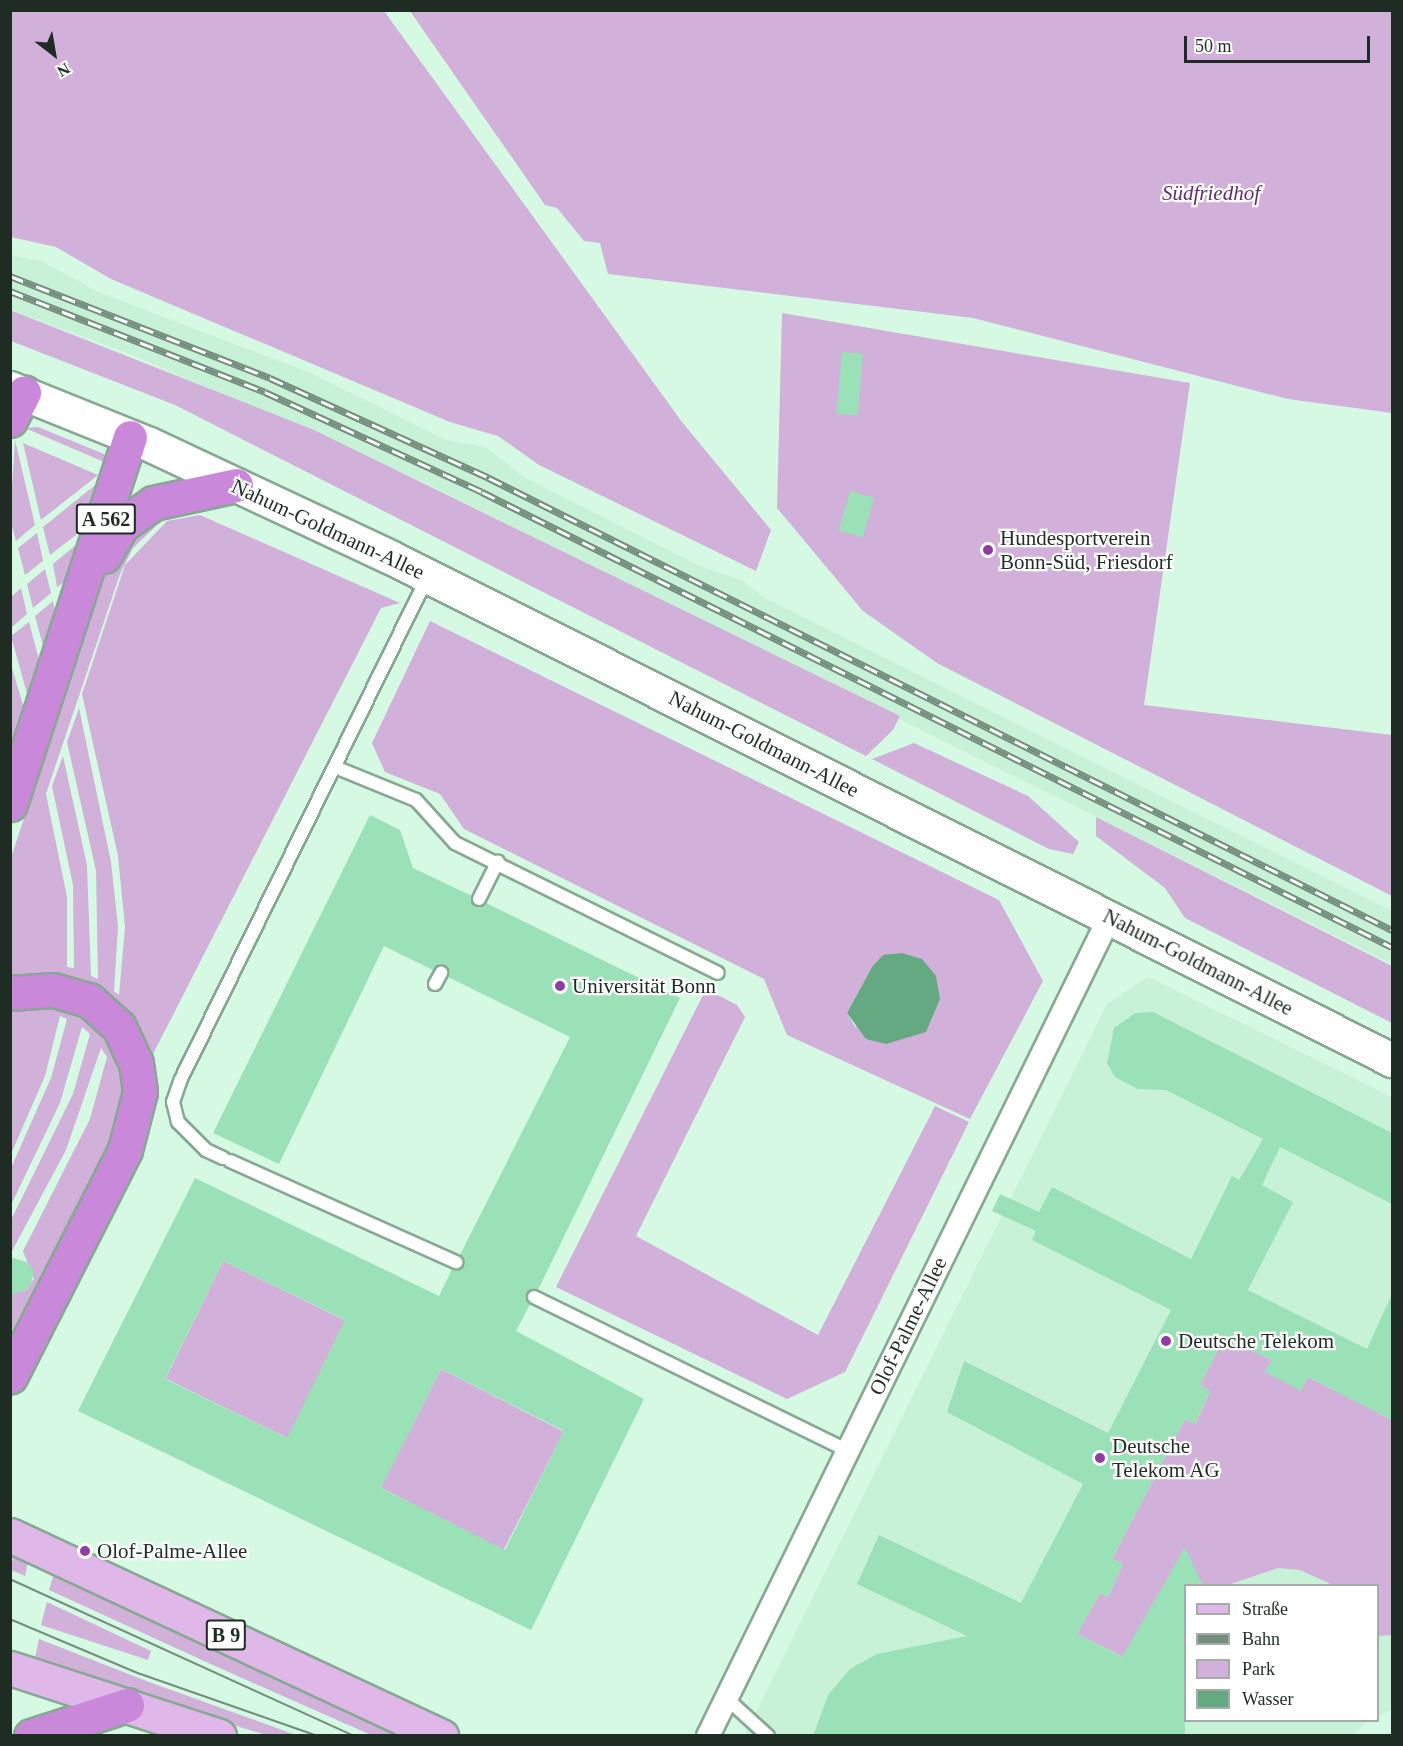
<!DOCTYPE html>
<meta charset="utf-8">
<style>
body{margin:0}
#map{position:relative;width:1403px;height:1746px;overflow:hidden;background:#d6f9e3;font-family:"Times New Roman",serif}
div>[style]{position:absolute}
[style*='--x']{left:calc(var(--x)*1px);top:calc(var(--y)*1px);width:calc(var(--w)*1px);rotate:calc(var(--a)*1deg)}
.built>*{inset:0;background:#c7f2d7}
.green>*{inset:0;background:#d1b0da;transform-origin:0 0}
.water>*{inset:0;background:#65a982}
.building>*{inset:0;background:#9be1b7;transform-origin:0 0}
.roads{filter:drop-shadow(2px 0 #87a893) drop-shadow(-2px 0 #87a893) drop-shadow(0 2px #87a893) drop-shadow(0 -2px #87a893)}
.lane>*{height:12px;margin:-6px;padding:0 6px;transform-origin:6px;border-radius:6px;background:#fff}
.street>*{height:22px;margin:-11px;padding:0 11px;transform-origin:11px;border-radius:11px;background:#fff}
.secondary>*{height:33px;margin:-16.5px;padding:0 16.5px;transform-origin:16.5px;border-radius:16.5px;background:#fff}
.primary>*{height:33px;margin:-16.5px;padding:0 16.5px;transform-origin:16.5px;border-radius:16.5px;background:#dfb8e9}
.highway>*{height:33px;margin:-16.5px;padding:0 16.5px;transform-origin:16.5px;border-radius:16.5px;background:#ca88db}
.tram>*{height:1.5px;margin:-0.75px;padding:0 0.75px;transform-origin:0.75px;border-radius:0.75px;background:#758d7d}
.rail>*{height:7px;margin-top:-3.5px;transform-origin:0;background:repeating-linear-gradient(90deg,#fff 0 14px,#758d7d 0 28px);box-sizing:border-box;border-block:2px solid #758d7d}
.dots>*{width:16px;height:16px;translate:-50% -50%;box-sizing:border-box;border:3px solid #fff;border-radius:50%}
span{translate:-50% -50%;white-space:nowrap;text-align:center;line-height:1.15;-webkit-text-stroke:4.5px #fff;paint-order:stroke}
.shield-label span{padding:2px 4px;background:#fff;border:2px solid;border-radius:4px;-webkit-text-stroke-width:0}
.shield-label{font-size:20px;color:#1e2c23;font-weight:700}
.park-label{font-size:21px;color:#612c6f;font-style:italic}
.street-label{font-size:21px;color:#1e2c23}
.poi-label{font-size:21px;color:#1e2c23}
.left{translate:0 -50%;text-align:left}
.frame{position:absolute;inset:0;border:12px solid #1e2c23;pointer-events:none}
.legend{position:absolute;left:1184px;top:1584px;width:195px;height:138px;box-sizing:border-box;background:#fff;border:2px solid #a5aba7;margin:0;padding:8px 10px;list-style:none;font-size:18px;color:#1e2c23}
.legend li{display:flex;align-items:center;gap:12px;height:30px}
.legend b{width:30px;border:2px solid #a5aba7}
.north{position:absolute;left:24px;top:24px;width:60px;height:60px;-webkit-text-stroke:4px #fff;paint-order:stroke;rotate:149deg;font-size:16px;font-weight:700;line-height:24px;text-align:center;color:#1e2c23}
.north::after{content:'';display:block;margin:auto;width:21px;height:27px;background:#1e2c23;clip-path:polygon(50% 0,100% 100%,50% 72%,0 100%)}
.scale{position:absolute;left:1184px;top:36px;width:186px;height:27px;box-sizing:border-box;border:3px solid #1e2c23;border-top:0;padding-left:8px;font-size:18px;line-height:21px;white-space:nowrap;color:#1e2c23;-webkit-text-stroke:4px #fff;paint-order:stroke}
</style>
<div id="map">
<div class="built">
<div style="clip-path:polygon(10px 255px,41px 261px,98px 292px,308px 372px,446px 440px,485px 447px,524px 477px,698px 565px,743px 581px,763px 597px,1392px 911px,1392px 964px,415px 478px,132px 355px,11px 310px)"></div>
<div style="clip-path:polygon(1148px 977px,1392px 1097px,1392px 1710px,1378px 1716px,1378px 1586px,1186px 1586px,1186px 1720px,1367px 1721px,1354px 1736px,744px 1736px,1107px 1004px)"></div>
</div>
<div class="green">
<div style="clip-path:polygon(11px 10px,384px 11px,682px 422px,771px 530px,756px 571px,539px 465px,498px 436px,450px 422px,111px 279px,56px 247px,11px 237px)"></div>
<div style="clip-path:polygon(410px 11px,1392px 11px,1392px 413px,1288px 399px,973px 318px,608px 274px,600px 243px,584px 241px,557px 208px,545px 205px)"></div>
<div style="clip-path:polygon(10px 310px,314px 430px,900px 716px,893px 730px,866px 756px,175px 405px,11px 341px)"></div>
<div style="clip-path:polygon(782px 313px,1190px 383px,1144px 705px,1392px 735px,1392px 896px,937px 663px,863px 611px,777px 508px)"></div>
<div style="clip-path:polygon(38px 427px,104px 454px,111px 465px,25px 428px)"></div>
<div style="clip-path:polygon(15px 440px,35px 525px,16px 541px,10px 519px)"></div>
<div style="clip-path:polygon(23px 443px,98px 475px,41px 520px)"></div>
<div style="clip-path:polygon(104px 478px,94px 521px,50px 555px,43px 527px)"></div>
<div style="clip-path:polygon(151px 515px,156px 526px,133px 548px,120px 574px,46px 794px,67px 897px,67px 967px,74px 968px,73px 885px,52px 786px,63px 756px,87px 865px,91px 976px,98px 979px,96px 871px,67px 742px,79px 708px,111px 862px,118px 926px,114px 991px,119px 995px,125px 927px,118px 856px,82px 694px,125px 565px,167px 521px,200px 515px,400px 603px,381px 608px,152px 1056px,141px 1030px,118px 1003px,113px 1008px,11px 983px,11px 858px,100px 586px,116px 549px)"></div>
<div style="clip-path:polygon(37px 533px,43px 561px,25px 575px,18px 548px)"></div>
<div style="clip-path:polygon(89px 534px,73px 576px,57px 587px,53px 564px)"></div>
<div style="clip-path:polygon(45px 569px,51px 593px,33px 608px,27px 584px)"></div>
<div style="clip-path:polygon(21px 588px,27px 614px,11px 628px,11px 597px)"></div>
<div style="clip-path:polygon(53px 601px,57px 620px,45px 653px,35px 616px)"></div>
<div style="clip-path:polygon(evenodd,430px 621px,999px 900px,1043px 981px,970px 1119px,787px 1035px,764px 979px,464px 829px,440px 794px,385px 772px,372px 743px,430px 621px,872px 967px,856px 1028px,847px 1013px,872px 967px)"></div>
<div style="clip-path:polygon(29px 622px,41px 667px,29px 701px,11px 636px)"></div>
<div style="clip-path:polygon(10px 661px,25px 712px,10px 757px)"></div>
<div style="clip-path:polygon(914px 743px,1028px 796px,1079px 842px,1073px 854px,1049px 849px,872px 759px)"></div>
<div style="clip-path:polygon(1096px 817px,1392px 966px,1392px 1023px,1185px 918px,1165px 888px,1096px 836px)"></div>
<div style="clip-path:polygon(706px 989px,737px 1005px,745px 1017px,636px 1236px,818px 1335px,935px 1106px,969px 1122px,845px 1372px,787px 1399px,556px 1287px)"></div>
<div style="clip-path:polygon(28px 1001px,81px 1012px,116px 1047px,126px 1091px,113px 1144px,11px 1342px,11px 1291px,24px 1291px,34px 1279px,23px 1251px,90px 1119px,107px 1057px,101px 1048px,66px 1150px,11px 1253px,11px 1220px,73px 1094px,90px 1034px,82px 1027px,60px 1103px,11px 1205px,11px 1168px,51px 1078px,67px 1019px,60px 1016px,45px 1076px,11px 1154px,11px 1006px)"></div>
<div style="left:223px;top:1261px;width:136px;height:131px;rotate:26deg"></div>
<div style="clip-path:polygon(1224px 1338px,1272px 1360px,1265px 1372px,1301px 1390px,1308px 1377px,1392px 1420px,1392px 1635px,1378px 1636px,1378px 1586px,1333px 1585px,1300px 1570px,1278px 1568px,1228px 1585px,1203px 1585px,1183px 1552px,1123px 1657px,1077px 1634px,1100px 1593px,1108px 1597px,1123px 1564px,1112px 1559px,1185px 1419px,1196px 1423px,1210px 1391px,1200px 1385px)"></div>
<div style="left:441px;top:1369px;width:138px;height:133px;rotate:27deg"></div>
<div style="clip-path:polygon(14px 1551px,29px 1558px,25px 1576px,11px 1570px)"></div>
<div style="clip-path:polygon(55px 1570px,417px 1735px,371px 1735px,215px 1666px,49px 1590px)"></div>
<div style="clip-path:polygon(47px 1602px,151px 1651px,148px 1660px,41px 1625px)"></div>
<div style="clip-path:polygon(39px 1639px,149px 1682px,296px 1735px,266px 1735px,34px 1663px)"></div>
</div>
<div class="water">
<div style="clip-path:polygon(902px 953px,922px 959px,936px 976px,940px 999px,926px 1032px,886px 1044px,866px 1039px,847px 1013px,872px 967px,883px 955px)"></div>
</div>
<div class="building">
<div style="left:842px;top:352px;width:21px;height:62px;rotate:5deg"></div>
<div style="left:850px;top:491px;width:25px;height:41px;rotate:16deg"></div>
<div style="clip-path:polygon(evenodd,370px 815px,400px 830px,413px 868px,472px 896px,475px 906px,486px 903px,680px 998px,538px 1290px,526px 1294px,530px 1304px,516px 1331px,644px 1399px,531px 1630px,78px 1411px,195px 1178px,439px 1296px,452px 1269px,463px 1266px,460px 1255px,570px 1037px,448px 977px,444px 966px,433px 970px,384px 946px,279px 1164px,213px 1133px,370px 815px,223px 1261px,345px 1320px,287px 1438px,165px 1379px,223px 1261px,370px 815px,441px 1369px,564px 1431px,505px 1550px,381px 1488px,441px 1369px)"></div>
<div style="clip-path:polygon(1153px 1012px,1392px 1133px,1392px 1204px,1280px 1147px,1262px 1185px,1293px 1202px,1248px 1290px,1367px 1349px,1392px 1294px,1392px 1420px,1308px 1377px,1301px 1391px,1265px 1372px,1272px 1360px,1224px 1338px,1200px 1385px,1210px 1391px,1195px 1424px,1185px 1419px,1112px 1559px,1123px 1564px,1108px 1597px,1100px 1593px,1077px 1634px,1122px 1657px,1185px 1547px,1203px 1586px,1185px 1586px,1185px 1736px,813px 1736px,828px 1695px,850px 1669px,877px 1654px,967px 1636px,857px 1584px,879px 1535px,1021px 1603px,1083px 1484px,947px 1412px,964px 1361px,1108px 1433px,1171px 1310px,1032px 1240px,1036px 1231px,992px 1211px,1000px 1194px,1039px 1212px,1052px 1187px,1191px 1259px,1232px 1176px,1239px 1180px,1263px 1139px,1166px 1090px,1138px 1089px,1115px 1077px,1107px 1063px,1114px 1028px,1135px 1013px)"></div>
<div style="clip-path:polygon(10px 1257px,29px 1263px,34px 1273px,29px 1289px,10px 1295px)"></div>
</div>
<div class="roads">
<div class="lane">
<div style="--x:335;--y:767;--w:87;--a:22.2"></div>
<div style="--x:416;--y:800;--w:58;--a:47.8"></div>
<div style="--x:455;--y:843;--w:293;--a:26.3"></div>
<div style="--x:479;--y:899;--w:42;--a:-63.4"></div>
<div style="--x:435;--y:984;--w:13;--a:-61"></div>
<div style="--x:223;--y:1158;--w:19;--a:-155"></div>
<div style="--x:206;--y:1150;--w:40;--a:-135"></div>
<div style="--x:178;--y:1122;--w:21;--a:-104"></div>
<div style="--x:173;--y:1102;--w:24;--a:-71"></div>
<div style="--x:181;--y:1079;--w:558;--a:-63.85"></div>
<div style="--x:230;--y:1161;--w:248;--a:24.1"></div>
<div style="--x:534;--y:1297;--w:348;--a:26.1"></div>
<div style="--x:725;--y:1697;--w:58;--a:42.2"></div>
</div>
<div class="street">
<div style="--x:708;--y:1736;--w:911;--a:-63.88"></div>
</div>
<div class="secondary">
<div style="--x:10;--y:388;--w:150;--a:21.9"></div>
<div style="--x:149;--y:444;--w:268;--a:25.1"></div>
<div style="--x:392;--y:558;--w:1119;--a:26.66"></div>
</div>
<div class="primary">
<div style="--x:10;--y:1535;--w:476;--a:25"></div>
<div style="--x:10;--y:1668;--w:220;--a:18"></div>
</div>
<div class="highway">
<div style="--x:10;--y:420;--w:31;--a:-63"></div>
<div style="--x:104;--y:556;--w:36;--a:-60"></div>
<div style="--x:122;--y:525;--w:38;--a:-35"></div>
<div style="--x:153;--y:503;--w:85;--a:-12.2"></div>
<div style="--x:10;--y:804;--w:386;--a:-71.9"></div>
<div style="--x:10;--y:993;--w:43;--a:-4"></div>
<div style="--x:53;--y:990;--w:37;--a:16"></div>
<div style="--x:89;--y:1000;--w:40;--a:42"></div>
<div style="--x:119;--y:1027;--w:40;--a:65"></div>
<div style="--x:136;--y:1063;--w:29;--a:82"></div>
<div style="--x:140;--y:1092;--w:60;--a:104.5"></div>
<div style="--x:125;--y:1150;--w:254;--a:116.9"></div>
<div style="--x:31;--y:1736;--w:101;--a:-17.9"></div>
</div>
</div>
<div class="tram">
<div style="--x:10;--y:1579;--w:379;--a:24.5"></div>
<div style="--x:10;--y:1619;--w:139;--a:22.9"></div>
<div style="--x:138;--y:1673;--w:191;--a:19.3"></div>
</div>
<div class="rail">
<div style="--x:10;--y:276;--w:279;--a:21.4"></div>
<div style="--x:270;--y:378;--w:241;--a:24.5"></div>
<div style="--x:489;--y:478;--w:1010;--a:26.59"></div>
<div style="--x:10;--y:291;--w:274;--a:21.6"></div>
<div style="--x:265;--y:392;--w:239;--a:24.7"></div>
<div style="--x:482;--y:492;--w:1017;--a:26.57"></div>
</div>
<div class="dots">
<div style="left:988px;top:550px;background:#923ba7"></div>
<div style="left:560px;top:986px;background:#923ba7"></div>
<div style="left:1166px;top:1341px;background:#923ba7"></div>
<div style="left:1100px;top:1458px;background:#923ba7"></div>
<div style="left:85px;top:1551px;background:#923ba7"></div>
</div>
<div class="shield-label">
<span style="left:106px;top:519px">A 562</span>
<span style="left:226px;top:1635px">B 9</span>
</div>
<div class="park-label">
<span style="left:1211px;top:193px">Südfriedhof</span>
</div>
<div class="street-label">
<span style="left:328px;top:529px;rotate:25deg">Nahum-Goldmann-Allee</span>
<span style="left:764px;top:744px;rotate:27deg">Nahum-Goldmann-Allee</span>
<span style="left:1198px;top:962px;rotate:27deg">Nahum-Goldmann-Allee</span>
<span style="left:908px;top:1326px;rotate:-64deg">Olof-Palme-Allee</span>
</div>
<div class="poi-label">
<span class="left" style="left:1000px;top:550px">Hundesportverein<br>Bonn-Süd, Friesdorf</span>
<span class="left" style="left:572px;top:986px">Universität Bonn</span>
<span class="left" style="left:1178px;top:1341px">Deutsche Telekom</span>
<span class="left" style="left:1112px;top:1458px">Deutsche<br>Telekom AG</span>
<span class="left" style="left:97px;top:1551px">Olof-Palme-Allee</span>
</div>
<div class="frame"></div>
<ul class="legend">
<li><b style="height:8px;background:#dfb8e9"></b>Straße</li>
<li><b style="height:8px;background:#758d7d"></b>Bahn</li>
<li><b style="height:16px;background:#d1b0da"></b>Park</li>
<li><b style="height:16px;background:#65a982"></b>Wasser</li>
</ul>
<div class="north">N</div>
<div class="scale">50 m</div>
</div>
